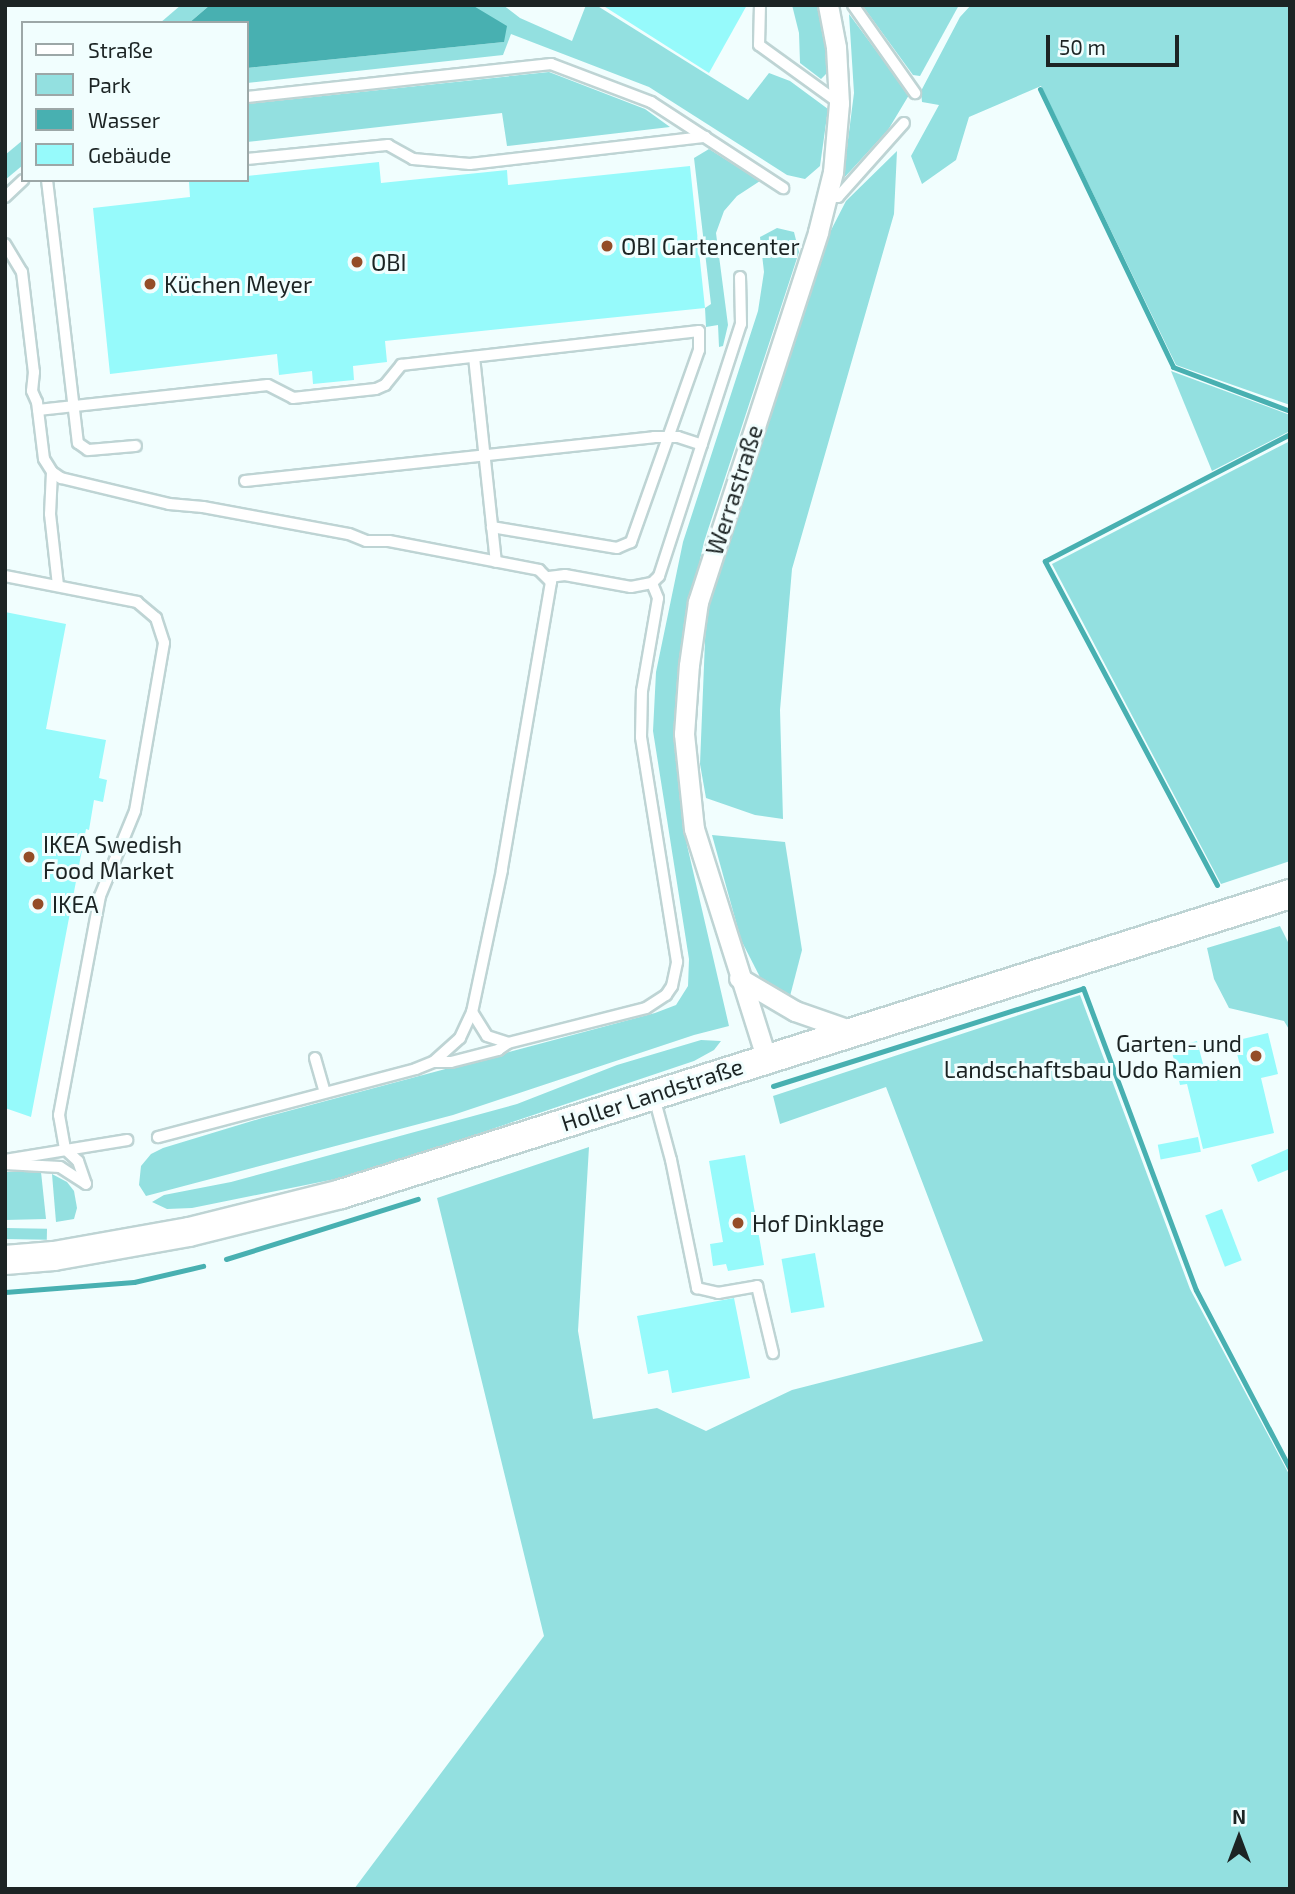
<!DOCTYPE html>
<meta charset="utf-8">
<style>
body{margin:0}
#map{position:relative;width:1295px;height:1894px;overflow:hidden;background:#f1fefe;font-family:"Exo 2",sans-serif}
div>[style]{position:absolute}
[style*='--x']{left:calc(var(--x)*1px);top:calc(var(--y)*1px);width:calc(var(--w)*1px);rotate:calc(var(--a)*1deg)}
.green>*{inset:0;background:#93e0e0;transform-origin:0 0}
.water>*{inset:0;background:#48b0b1}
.stream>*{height:5px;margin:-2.5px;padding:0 2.5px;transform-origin:2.5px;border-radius:2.5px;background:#48b0b1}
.building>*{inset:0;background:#96fafb;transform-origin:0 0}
.roads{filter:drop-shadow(2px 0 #bed4d4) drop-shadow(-2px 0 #bed4d4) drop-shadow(0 2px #bed4d4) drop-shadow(0 -2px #bed4d4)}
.lane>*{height:10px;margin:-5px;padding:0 5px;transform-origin:5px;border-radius:5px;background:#fff}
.street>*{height:19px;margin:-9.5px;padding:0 9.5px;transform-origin:9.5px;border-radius:9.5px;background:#fff}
.secondary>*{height:28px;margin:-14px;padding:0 14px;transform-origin:14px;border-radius:14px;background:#fff}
.dots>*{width:19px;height:19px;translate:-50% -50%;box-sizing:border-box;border:4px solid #f1fefe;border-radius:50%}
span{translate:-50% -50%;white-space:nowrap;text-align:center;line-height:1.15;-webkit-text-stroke:6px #f1fefe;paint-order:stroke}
.poi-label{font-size:23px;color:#1c2424}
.left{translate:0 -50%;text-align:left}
.right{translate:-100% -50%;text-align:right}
.street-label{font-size:23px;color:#1c2424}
.frame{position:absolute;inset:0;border:7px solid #1c2424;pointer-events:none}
.legend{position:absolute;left:21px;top:21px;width:228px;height:161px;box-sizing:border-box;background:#f1fefe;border:2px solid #9ca7a7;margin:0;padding:9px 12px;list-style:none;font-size:21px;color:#1c2424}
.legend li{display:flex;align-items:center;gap:14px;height:35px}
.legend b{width:35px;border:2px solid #9ca7a7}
.north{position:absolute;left:1204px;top:1803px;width:70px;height:70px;-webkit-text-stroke:5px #f1fefe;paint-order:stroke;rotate:0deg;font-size:19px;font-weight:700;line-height:28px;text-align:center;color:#1c2424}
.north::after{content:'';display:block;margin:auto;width:24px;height:32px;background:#1c2424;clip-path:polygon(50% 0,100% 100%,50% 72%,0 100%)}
.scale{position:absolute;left:1046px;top:35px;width:133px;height:32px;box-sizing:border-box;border:4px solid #1c2424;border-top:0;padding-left:9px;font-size:21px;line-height:24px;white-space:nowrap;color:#1c2424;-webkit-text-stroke:5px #f1fefe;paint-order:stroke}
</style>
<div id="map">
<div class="green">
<div style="clip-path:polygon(181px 5px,210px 5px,189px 23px,160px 23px)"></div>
<div style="clip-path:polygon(472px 5px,503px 5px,520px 18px,572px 41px,586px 5px,596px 5px,748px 100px,769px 73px,790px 81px,828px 109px,820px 166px,805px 179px,787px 175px,649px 87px,511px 34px,503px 55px,247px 83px,247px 68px,504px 42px)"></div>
<div style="clip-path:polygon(792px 5px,819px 5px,826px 47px,826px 74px,821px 79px,800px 63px,799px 33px)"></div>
<div style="clip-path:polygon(862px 5px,959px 5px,920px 76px,913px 75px)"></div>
<div style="clip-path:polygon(971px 5px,1290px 5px,1290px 405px,1176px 365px,1041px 86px,969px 117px,956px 160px,922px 184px,911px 156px,939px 105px,922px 102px,921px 91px,960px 17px)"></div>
<div style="clip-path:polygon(849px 14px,909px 95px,888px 130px,843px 179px,854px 93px)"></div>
<div style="clip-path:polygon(549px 72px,645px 109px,670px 127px,507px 146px,502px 113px,247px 142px,247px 104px)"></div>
<div style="clip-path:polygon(23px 140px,23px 165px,5px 180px,5px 155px)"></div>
<div style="clip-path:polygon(709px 149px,760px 181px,737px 196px,724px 211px,716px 233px,728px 325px,723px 346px,719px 347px,718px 325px,706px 327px,705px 308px,711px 304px,694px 158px)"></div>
<div style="clip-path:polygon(897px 151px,894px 214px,792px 569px,780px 710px,783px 819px,755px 815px,706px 798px,700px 764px,706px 616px,754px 454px,828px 236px,846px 201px)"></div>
<div style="clip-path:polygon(777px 228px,794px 232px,799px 252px,704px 542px,691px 601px,678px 753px,687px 845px,729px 1026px,694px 1035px,453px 1115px,146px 1196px,139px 1185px,141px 1166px,151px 1154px,163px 1148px,262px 1118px,655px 1013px,676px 1005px,688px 986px,689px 959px,653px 731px,656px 672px,683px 542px,758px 311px,764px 272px,760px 237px)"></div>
<div style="clip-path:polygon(1171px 371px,1290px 415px,1290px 431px,1212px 471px)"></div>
<div style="clip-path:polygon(1290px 441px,1290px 861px,1221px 884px,1052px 564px)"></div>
<div style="clip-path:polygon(712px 835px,785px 842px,802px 950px,789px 1000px,762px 981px,741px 940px)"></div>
<div style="clip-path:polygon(1280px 926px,1290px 946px,1290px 1031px,1284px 1021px,1229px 1008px,1214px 979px,1207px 948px)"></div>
<div style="clip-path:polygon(1080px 995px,1190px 1289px,1290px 1476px,1290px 1889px,354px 1889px,544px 1636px,437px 1198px,589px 1147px,578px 1331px,593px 1419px,657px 1408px,706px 1431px,792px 1390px,983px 1341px,886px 1087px,780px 1124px,773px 1096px)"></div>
<div style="clip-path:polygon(701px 1040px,721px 1041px,714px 1050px,694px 1061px,355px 1175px,192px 1208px,167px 1209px,152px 1202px,164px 1195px,231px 1182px,517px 1104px,617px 1065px)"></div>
<div style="clip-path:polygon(5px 1172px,41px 1172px,46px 1219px,5px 1220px)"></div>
<div style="clip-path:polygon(52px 1174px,67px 1182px,74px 1191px,77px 1208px,74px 1219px,56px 1222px)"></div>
<div style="left:5px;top:1228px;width:42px;height:11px;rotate:1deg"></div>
</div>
<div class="water">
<div style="clip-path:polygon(210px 5px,472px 5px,507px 26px,504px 42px,247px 68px,247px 23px,189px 23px)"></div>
</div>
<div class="stream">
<div style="--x:1040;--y:89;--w:308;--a:64.4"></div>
<div style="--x:1173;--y:367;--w:125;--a:20.6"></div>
<div style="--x:1217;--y:885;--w:367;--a:-118"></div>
<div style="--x:1045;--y:561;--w:276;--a:-27.4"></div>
<div style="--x:773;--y:1086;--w:325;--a:-17.5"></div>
<div style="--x:1083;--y:988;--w:322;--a:69.5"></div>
<div style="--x:1196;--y:1290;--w:202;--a:62.3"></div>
<div style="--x:226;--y:1259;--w:201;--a:-17.4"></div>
<div style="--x:5;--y:1292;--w:129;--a:-4.4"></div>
<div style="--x:134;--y:1282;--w:71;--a:-13.1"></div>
</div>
<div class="building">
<div style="clip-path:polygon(602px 5px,747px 5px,709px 73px)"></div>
<div style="clip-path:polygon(379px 162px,381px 183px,507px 170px,508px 185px,690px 166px,705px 308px,385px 341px,387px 362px,353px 366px,354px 380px,313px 384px,312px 371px,279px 375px,277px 354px,110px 374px,93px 208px,190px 197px,189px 182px,247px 180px,247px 176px)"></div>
<div style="clip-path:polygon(5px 612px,66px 624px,46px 729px,106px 740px,99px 778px,107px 780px,103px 802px,94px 800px,89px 830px,86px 829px,31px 1117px,5px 1108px)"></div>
<div style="clip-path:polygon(1268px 1033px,1278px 1074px,1261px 1078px,1274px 1133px,1203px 1149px,1187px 1084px,1180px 1085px,1171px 1048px,1197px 1041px,1207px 1079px,1241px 1070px,1234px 1041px)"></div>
<div style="left:1198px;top:1137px;width:15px;height:41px;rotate:79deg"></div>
<div style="clip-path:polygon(1290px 1148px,1290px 1169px,1258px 1182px,1251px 1165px)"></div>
<div style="clip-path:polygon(745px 1155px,764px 1265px,728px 1271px,726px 1264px,713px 1266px,710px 1244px,723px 1242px,709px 1161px)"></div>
<div style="left:1222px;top:1209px;width:55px;height:18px;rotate:69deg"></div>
<div style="left:815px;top:1253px;width:55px;height:34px;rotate:80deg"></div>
<div style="clip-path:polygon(734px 1298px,750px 1378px,672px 1393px,668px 1370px,648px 1374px,637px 1316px)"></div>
</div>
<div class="roads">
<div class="lane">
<div style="--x:760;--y:5;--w:40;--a:91.4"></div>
<div style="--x:759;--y:45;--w:99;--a:35.9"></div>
<div style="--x:853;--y:5;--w:108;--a:54.8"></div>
<div style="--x:247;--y:97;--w:306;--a:-6.2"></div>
<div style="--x:551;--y:64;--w:107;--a:20.8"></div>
<div style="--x:651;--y:102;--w:158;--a:33.1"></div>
<div style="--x:247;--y:159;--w:142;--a:-5.7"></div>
<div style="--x:388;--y:145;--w:29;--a:29"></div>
<div style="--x:413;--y:159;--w:57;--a:5"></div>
<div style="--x:470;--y:164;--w:237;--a:-6.6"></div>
<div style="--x:47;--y:180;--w:265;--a:83.3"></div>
<div style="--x:78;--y:443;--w:12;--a:35"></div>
<div style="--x:88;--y:450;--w:48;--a:-4.8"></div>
<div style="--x:5;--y:197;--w:25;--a:-43"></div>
<div style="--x:827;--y:197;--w:11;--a:0"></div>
<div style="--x:838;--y:197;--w:99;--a:-48.3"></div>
<div style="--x:5;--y:244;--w:33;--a:59"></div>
<div style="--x:22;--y:272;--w:101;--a:83.2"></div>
<div style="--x:34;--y:372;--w:19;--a:96"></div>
<div style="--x:32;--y:391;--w:12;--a:66"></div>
<div style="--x:37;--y:402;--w:57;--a:83"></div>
<div style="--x:44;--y:459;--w:15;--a:58"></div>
<div style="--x:52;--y:472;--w:11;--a:34"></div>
<div style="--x:61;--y:478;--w:111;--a:13.5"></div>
<div style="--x:169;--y:504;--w:34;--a:5"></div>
<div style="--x:203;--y:507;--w:148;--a:10.5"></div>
<div style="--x:349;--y:534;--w:18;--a:22"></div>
<div style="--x:366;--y:541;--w:23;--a:0"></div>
<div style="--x:389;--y:541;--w:153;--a:10.9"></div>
<div style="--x:539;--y:570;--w:17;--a:45"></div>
<div style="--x:551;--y:582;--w:292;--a:99.7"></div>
<div style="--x:502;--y:870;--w:145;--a:101.9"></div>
<div style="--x:472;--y:1012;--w:29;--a:115"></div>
<div style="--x:460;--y:1038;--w:36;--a:138"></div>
<div style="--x:433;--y:1062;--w:18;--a:158"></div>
<div style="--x:416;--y:1069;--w:267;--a:165.2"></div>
<div style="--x:474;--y:357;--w:206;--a:83.9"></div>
<div style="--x:38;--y:410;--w:231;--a:-6.2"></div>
<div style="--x:268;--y:385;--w:28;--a:27"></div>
<div style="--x:293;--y:398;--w:83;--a:-6.2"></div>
<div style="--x:376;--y:389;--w:10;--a:-24"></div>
<div style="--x:385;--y:385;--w:26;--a:-51"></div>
<div style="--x:401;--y:365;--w:300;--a:-6.5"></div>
<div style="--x:699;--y:331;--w:19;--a:90"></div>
<div style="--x:699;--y:350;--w:204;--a:109.5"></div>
<div style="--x:631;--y:542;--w:15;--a:157"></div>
<div style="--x:617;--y:548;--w:127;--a:-170.5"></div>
<div style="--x:52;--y:472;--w:42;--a:92.7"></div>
<div style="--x:50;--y:514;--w:71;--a:83.6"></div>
<div style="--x:245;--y:481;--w:411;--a:-6.1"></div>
<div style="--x:654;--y:437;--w:24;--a:0"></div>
<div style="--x:678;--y:437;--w:25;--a:18"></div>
<div style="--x:5;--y:576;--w:135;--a:11.1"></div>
<div style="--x:137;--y:602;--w:25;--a:40"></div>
<div style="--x:156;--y:618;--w:26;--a:72"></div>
<div style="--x:164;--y:643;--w:170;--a:99.8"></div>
<div style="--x:135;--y:811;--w:92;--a:112.4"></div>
<div style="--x:100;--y:896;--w:223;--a:100.6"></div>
<div style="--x:59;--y:1115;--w:35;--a:80"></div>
<div style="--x:65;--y:1149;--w:18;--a:43"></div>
<div style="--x:78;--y:1161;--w:24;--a:71"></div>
<div style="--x:549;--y:577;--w:16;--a:-7"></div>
<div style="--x:565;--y:575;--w:67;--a:10.3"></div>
<div style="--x:631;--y:587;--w:21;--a:-11"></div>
<div style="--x:652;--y:583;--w:10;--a:-45"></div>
<div style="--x:659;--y:576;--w:265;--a:-72"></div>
<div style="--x:741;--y:324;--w:47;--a:-91.2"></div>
<div style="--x:472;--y:1012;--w:28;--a:58"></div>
<div style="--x:487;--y:1036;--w:22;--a:18"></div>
<div style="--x:315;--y:1058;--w:35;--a:74"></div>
<div style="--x:434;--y:1062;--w:17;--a:0"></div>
<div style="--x:451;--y:1062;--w:49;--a:-14.3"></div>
<div style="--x:498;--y:1050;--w:12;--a:-35"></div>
<div style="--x:508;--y:1043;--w:142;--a:-14.2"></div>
<div style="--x:646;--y:1008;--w:24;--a:-33"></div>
<div style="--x:666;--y:995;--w:11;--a:-56"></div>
<div style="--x:672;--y:986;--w:25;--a:-78"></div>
<div style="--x:677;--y:962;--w:228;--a:-99.1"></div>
<div style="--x:641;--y:737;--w:46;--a:-88.8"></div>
<div style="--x:642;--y:691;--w:94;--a:-80.2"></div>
<div style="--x:658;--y:598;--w:16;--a:-112"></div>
<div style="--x:654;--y:1097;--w:65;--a:74.9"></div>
<div style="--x:671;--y:1160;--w:131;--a:78.5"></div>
<div style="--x:697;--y:1288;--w:22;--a:13"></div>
<div style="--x:718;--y:1293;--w:40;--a:-10"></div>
<div style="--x:757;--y:1286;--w:69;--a:76.6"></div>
<div style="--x:5;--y:1160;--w:124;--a:-9.3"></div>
<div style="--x:5;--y:1164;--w:55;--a:3.1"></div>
<div style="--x:60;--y:1167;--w:31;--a:33"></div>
</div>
<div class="street">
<div style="--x:739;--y:978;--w:65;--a:30.5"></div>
<div style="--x:795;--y:1011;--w:60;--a:19.3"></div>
<div style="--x:766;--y:1057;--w:239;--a:-107.5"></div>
<div style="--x:694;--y:829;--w:96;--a:-96"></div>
<div style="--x:684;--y:734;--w:69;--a:-85.9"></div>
<div style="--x:689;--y:665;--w:64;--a:-81.9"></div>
<div style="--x:698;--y:602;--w:389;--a:-72"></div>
<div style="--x:818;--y:232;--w:62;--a:-76"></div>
<div style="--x:833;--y:172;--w:69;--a:-85"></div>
<div style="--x:839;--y:103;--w:56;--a:-93.1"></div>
<div style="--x:836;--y:47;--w:43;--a:-100.8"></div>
</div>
<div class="secondary">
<div style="--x:5;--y:1260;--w:49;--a:-4.7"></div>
<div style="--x:54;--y:1256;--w:137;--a:-10.1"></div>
<div style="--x:189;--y:1232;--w:157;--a:-14"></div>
<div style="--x:341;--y:1194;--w:995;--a:-17.54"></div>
</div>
</div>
<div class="dots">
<div style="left:607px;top:246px;background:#944d28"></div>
<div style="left:357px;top:262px;background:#944d28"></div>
<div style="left:150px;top:284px;background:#944d28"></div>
<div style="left:29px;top:857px;background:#944d28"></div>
<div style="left:38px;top:904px;background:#944d28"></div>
<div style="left:1256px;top:1056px;background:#944d28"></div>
<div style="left:738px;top:1223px;background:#944d28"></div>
</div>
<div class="poi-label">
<span class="left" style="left:621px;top:246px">OBI Gartencenter</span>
<span class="left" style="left:371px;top:262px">OBI</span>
<span class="left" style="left:164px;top:284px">Küchen Meyer</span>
<span class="left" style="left:43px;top:857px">IKEA Swedish<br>Food Market</span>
<span class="left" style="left:52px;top:904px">IKEA</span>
<span class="right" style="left:1242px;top:1056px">Garten- und<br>Landschaftsbau Udo Ramien</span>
<span class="left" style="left:752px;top:1223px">Hof Dinklage</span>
</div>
<div class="street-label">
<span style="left:734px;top:490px;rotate:-72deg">Werrastraße</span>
<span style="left:652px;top:1094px;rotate:-18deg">Holler Landstraße</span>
</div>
<div class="frame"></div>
<ul class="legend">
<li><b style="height:9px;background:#fff"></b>Straße</li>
<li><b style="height:19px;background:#93e0e0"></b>Park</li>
<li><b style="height:19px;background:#48b0b1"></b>Wasser</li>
<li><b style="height:19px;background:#96fafb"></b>Gebäude</li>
</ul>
<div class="north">N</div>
<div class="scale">50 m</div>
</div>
